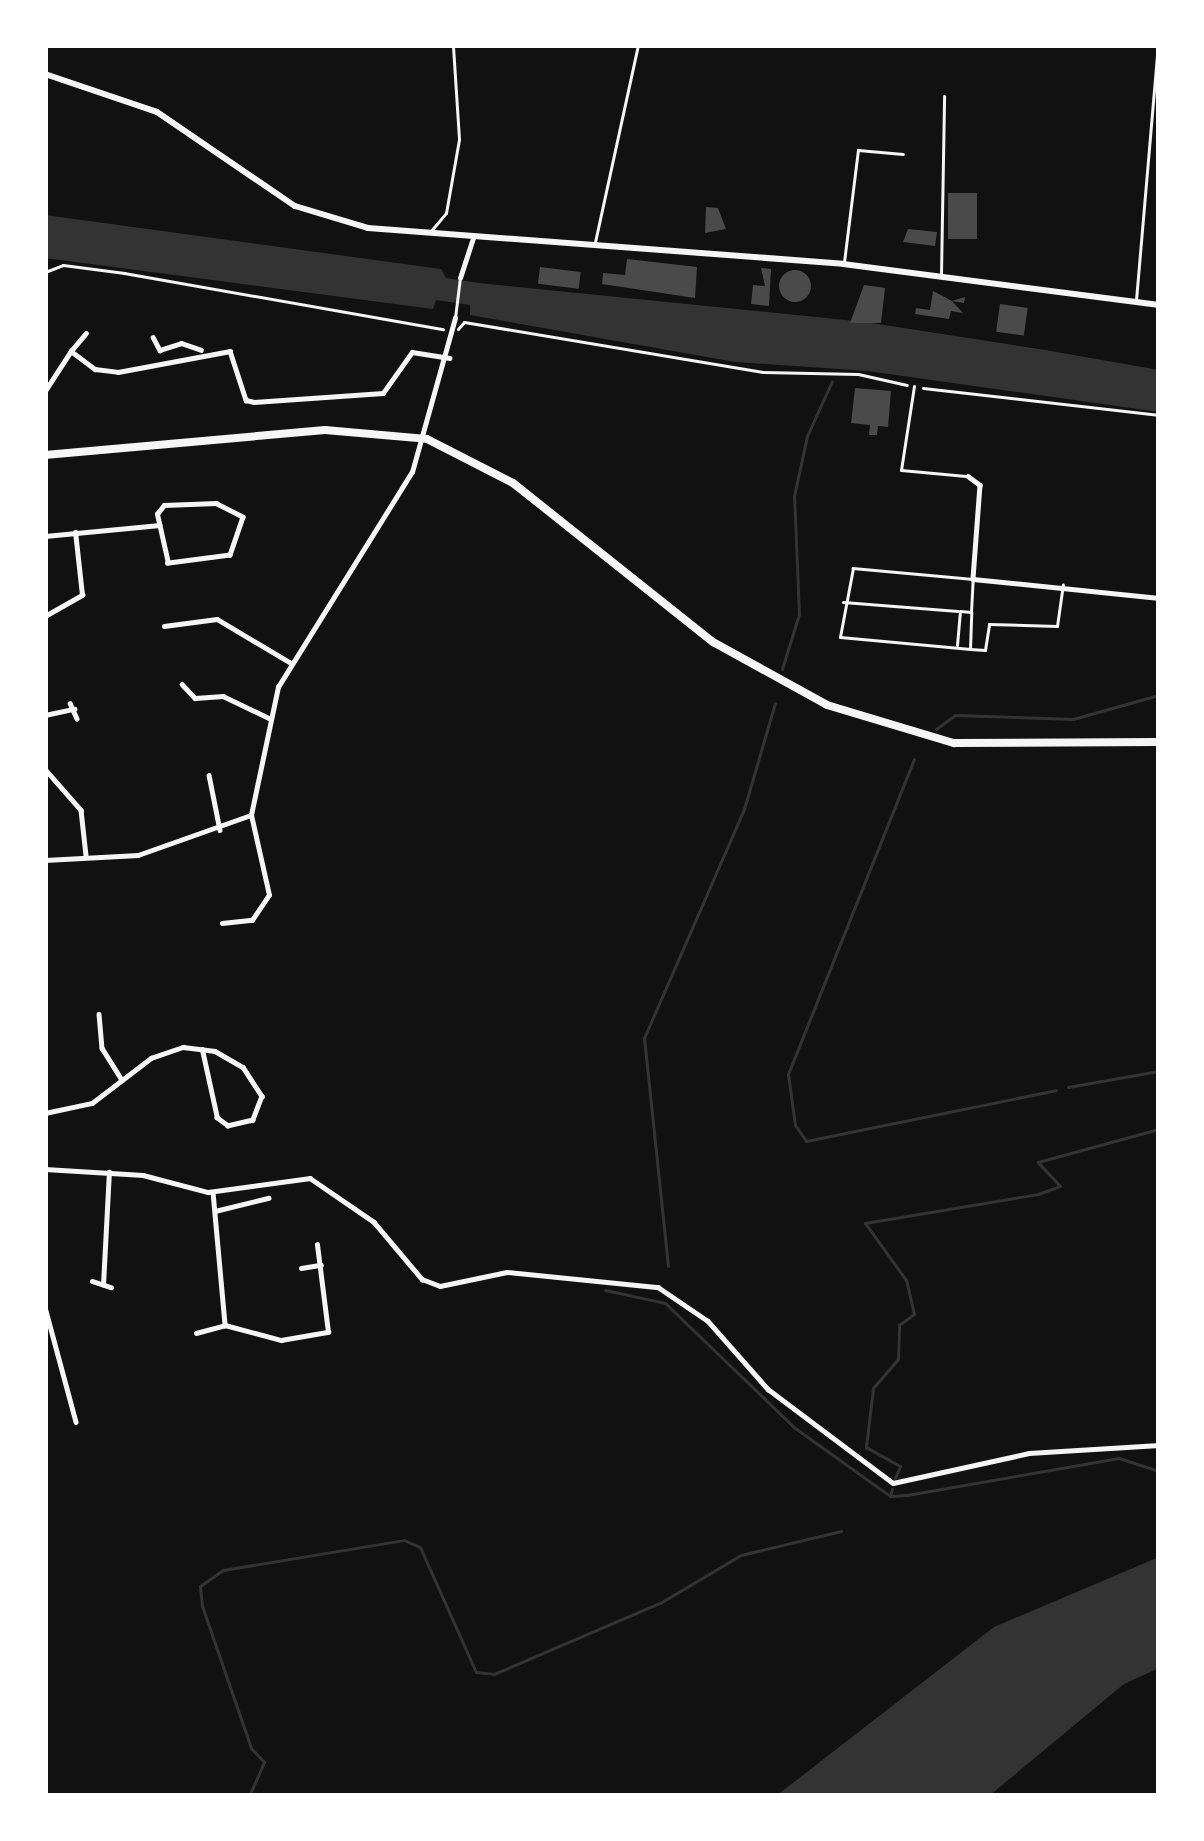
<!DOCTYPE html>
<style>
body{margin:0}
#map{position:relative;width:1204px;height:1841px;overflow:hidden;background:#111;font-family:Cabin,sans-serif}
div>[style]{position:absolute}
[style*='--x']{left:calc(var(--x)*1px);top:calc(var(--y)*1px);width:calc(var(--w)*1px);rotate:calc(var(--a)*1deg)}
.water>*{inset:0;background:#333}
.stream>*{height:3px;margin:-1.5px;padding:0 1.5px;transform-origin:1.5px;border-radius:1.5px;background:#333}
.building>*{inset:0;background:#4a4a4a;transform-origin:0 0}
.round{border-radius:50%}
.path>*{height:3px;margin:-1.5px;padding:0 1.5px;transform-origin:1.5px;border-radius:1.5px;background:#f5f5f5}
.service>*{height:3px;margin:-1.5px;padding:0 1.5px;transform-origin:1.5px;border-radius:1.5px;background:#f5f5f5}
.pedestrian>*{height:3px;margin:-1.5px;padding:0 1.5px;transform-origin:1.5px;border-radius:1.5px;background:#f5f5f5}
.minor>*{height:4.5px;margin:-2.25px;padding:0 2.25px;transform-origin:2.25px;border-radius:2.25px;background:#f5f5f5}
.tertiary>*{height:6px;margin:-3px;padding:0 3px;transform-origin:3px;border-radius:3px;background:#f5f5f5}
.primary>*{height:8px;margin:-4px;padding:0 4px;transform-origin:4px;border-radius:4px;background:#f5f5f5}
span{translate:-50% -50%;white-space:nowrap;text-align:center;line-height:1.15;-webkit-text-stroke:12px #fff;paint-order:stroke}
.frame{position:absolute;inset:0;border:48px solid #fff;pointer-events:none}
</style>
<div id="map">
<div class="water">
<div style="clip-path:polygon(45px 215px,441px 269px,446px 278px,479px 283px,865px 322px,1045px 350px,1159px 370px,1159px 412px,868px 371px,735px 362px,470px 315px,470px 305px,436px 300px,433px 309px,45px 258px)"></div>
<div style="clip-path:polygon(1159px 1557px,1159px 1668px,1124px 1684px,989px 1796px,776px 1796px,994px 1627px)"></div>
</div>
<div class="stream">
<div style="--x:782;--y:669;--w:58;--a:-72.8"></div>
<div style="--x:799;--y:614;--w:118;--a:-92.4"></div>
<div style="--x:794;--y:496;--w:61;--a:-77.8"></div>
<div style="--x:807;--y:436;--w:60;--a:-65.6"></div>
<div style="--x:936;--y:729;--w:24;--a:-36"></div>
<div style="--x:955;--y:715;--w:118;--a:1.9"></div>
<div style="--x:1073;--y:719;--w:89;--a:-15.6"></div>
<div style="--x:914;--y:759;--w:339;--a:111.8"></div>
<div style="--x:788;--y:1074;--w:51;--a:82.2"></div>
<div style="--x:795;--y:1125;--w:19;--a:55"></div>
<div style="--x:806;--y:1141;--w:255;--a:-11.5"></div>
<div style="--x:1068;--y:1087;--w:92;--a:-10"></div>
<div style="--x:668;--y:1266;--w:229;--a:-96"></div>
<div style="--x:644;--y:1038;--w:250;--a:-66.4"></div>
<div style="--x:744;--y:809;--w:110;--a:-73.7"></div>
<div style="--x:605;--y:1290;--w:61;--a:12.2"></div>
<div style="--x:665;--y:1303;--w:180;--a:43.9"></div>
<div style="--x:795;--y:1428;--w:117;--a:35.6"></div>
<div style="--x:895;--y:1478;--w:13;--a:-67"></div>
<div style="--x:900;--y:1466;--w:39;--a:-151"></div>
<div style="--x:866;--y:1447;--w:59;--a:-83.2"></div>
<div style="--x:873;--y:1388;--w:38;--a:-49"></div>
<div style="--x:898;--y:1359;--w:34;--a:-88"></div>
<div style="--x:899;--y:1325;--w:19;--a:-36"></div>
<div style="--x:914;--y:1314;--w:35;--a:-103"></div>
<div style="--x:906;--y:1280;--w:70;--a:-125.7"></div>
<div style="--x:865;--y:1223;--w:175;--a:-9.5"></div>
<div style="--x:1038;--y:1194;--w:23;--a:-20"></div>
<div style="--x:1060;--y:1186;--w:33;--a:-133"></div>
<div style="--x:1038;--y:1162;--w:125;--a:-15.3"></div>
<div style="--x:892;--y:1489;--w:7;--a:106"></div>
<div style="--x:890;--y:1496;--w:17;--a:-3"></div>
<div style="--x:907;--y:1495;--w:215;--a:-9.9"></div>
<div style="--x:1119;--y:1458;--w:41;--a:18.4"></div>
<div style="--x:249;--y:1796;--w:37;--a:-66"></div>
<div style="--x:264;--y:1762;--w:19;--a:-133"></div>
<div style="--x:251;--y:1748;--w:150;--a:-109"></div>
<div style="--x:202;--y:1606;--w:20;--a:-96"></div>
<div style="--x:200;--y:1586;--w:28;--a:-35"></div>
<div style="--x:223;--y:1570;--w:183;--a:-9.4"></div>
<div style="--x:404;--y:1540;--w:17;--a:24"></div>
<div style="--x:420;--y:1547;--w:137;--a:65.9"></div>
<div style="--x:476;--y:1672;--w:18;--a:6"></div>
<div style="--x:494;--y:1674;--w:181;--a:-23.2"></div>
<div style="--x:660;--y:1603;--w:94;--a:-30.7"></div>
<div style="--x:741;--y:1555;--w:103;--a:-13.5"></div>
</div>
<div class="building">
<div style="left:948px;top:193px;width:29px;height:46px"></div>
<div style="clip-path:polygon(706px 207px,718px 208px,726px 229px,705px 233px)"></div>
<div style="clip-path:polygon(908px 229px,937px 232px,935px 246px,903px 242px)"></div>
<div style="clip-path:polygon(627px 259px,697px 267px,695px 298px,602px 284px,603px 273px,625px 275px)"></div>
<div style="left:540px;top:267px;width:41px;height:17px;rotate:7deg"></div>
<div style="clip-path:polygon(761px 268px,771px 269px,769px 306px,751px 304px,753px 285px,765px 286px)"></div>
<div class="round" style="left:779px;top:270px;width:32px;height:32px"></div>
<div style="clip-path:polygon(864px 285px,885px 288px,881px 323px,850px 323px)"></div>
<div style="clip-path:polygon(933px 291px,952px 301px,965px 297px,964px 303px,952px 301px,963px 313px,951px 311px,949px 319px,915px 314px,916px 308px,930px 310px)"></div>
<div style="left:1000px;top:304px;width:28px;height:28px;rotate:8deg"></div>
<div style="clip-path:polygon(855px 388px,891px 391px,888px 427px,878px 426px,877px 435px,869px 435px,870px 425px,851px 423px)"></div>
</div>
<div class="path">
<div style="--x:45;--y:272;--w:19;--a:-21"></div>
<div style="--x:63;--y:265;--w:62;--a:7.5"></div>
<div style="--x:124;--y:273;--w:324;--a:10"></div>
<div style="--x:458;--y:329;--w:9;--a:-49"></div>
<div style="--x:464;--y:322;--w:303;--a:9.5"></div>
<div style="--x:763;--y:372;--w:95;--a:1.2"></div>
<div style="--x:858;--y:374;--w:50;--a:12.7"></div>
<div style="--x:923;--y:388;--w:238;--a:6.5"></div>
</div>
<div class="service">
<div style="--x:430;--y:232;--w:25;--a:-50"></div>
<div style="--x:446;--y:213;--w:75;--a:-80"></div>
<div style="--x:459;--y:139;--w:94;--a:-93.7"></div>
<div style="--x:595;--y:242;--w:202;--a:-77.7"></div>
<div style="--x:844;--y:262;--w:113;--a:-82.9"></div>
<div style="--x:858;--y:150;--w:45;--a:5.1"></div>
<div style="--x:941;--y:274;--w:178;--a:-89"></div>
<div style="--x:1136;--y:300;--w:256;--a:-85.1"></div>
<div style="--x:914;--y:386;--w:85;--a:98.8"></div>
<div style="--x:901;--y:470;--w:65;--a:5.3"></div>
<div style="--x:843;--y:602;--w:115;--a:4.5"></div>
<div style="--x:960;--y:611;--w:11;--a:5"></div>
<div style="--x:971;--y:612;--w:33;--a:-87"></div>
<div style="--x:973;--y:579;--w:121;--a:-174.8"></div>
<div style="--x:853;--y:568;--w:70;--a:100.7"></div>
<div style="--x:840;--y:637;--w:131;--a:5.3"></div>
<div style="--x:970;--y:649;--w:37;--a:-88"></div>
<div style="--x:957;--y:645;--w:32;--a:-85"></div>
<div style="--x:970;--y:649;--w:15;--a:4"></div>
<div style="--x:985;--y:650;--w:26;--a:-81"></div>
<div style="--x:989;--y:624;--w:68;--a:1.7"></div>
<div style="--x:1057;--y:626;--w:42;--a:-81.9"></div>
</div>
<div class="pedestrian">
<div style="--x:455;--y:318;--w:38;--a:-83"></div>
</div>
<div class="minor">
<div style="--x:460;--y:278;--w:42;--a:-72"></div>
<div style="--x:153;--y:337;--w:15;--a:62"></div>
<div style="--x:160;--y:350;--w:22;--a:-18"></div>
<div style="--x:181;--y:343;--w:21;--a:19"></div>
<div style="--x:71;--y:351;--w:23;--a:-50"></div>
<div style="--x:45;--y:391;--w:48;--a:-57"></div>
<div style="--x:71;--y:351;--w:30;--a:37"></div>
<div style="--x:95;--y:369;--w:23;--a:7"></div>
<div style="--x:118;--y:372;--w:114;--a:-10.6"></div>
<div style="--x:230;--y:351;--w:52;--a:71.9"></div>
<div style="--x:246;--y:400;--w:8;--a:14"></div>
<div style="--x:254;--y:402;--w:129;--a:-4"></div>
<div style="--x:383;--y:393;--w:50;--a:-54.7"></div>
<div style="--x:412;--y:352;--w:38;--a:9"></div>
<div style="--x:968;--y:476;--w:15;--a:37"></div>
<div style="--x:980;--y:485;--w:94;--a:94.3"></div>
<div style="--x:973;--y:579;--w:187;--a:5.8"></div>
<div style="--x:216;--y:503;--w:30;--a:27"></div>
<div style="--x:243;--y:517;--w:40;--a:108.9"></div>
<div style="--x:230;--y:555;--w:63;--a:172.6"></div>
<div style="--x:168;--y:563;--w:50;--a:-102.7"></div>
<div style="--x:157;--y:514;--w:11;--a:-52"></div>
<div style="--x:164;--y:505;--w:52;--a:-2.2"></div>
<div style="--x:45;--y:536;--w:115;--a:-5.5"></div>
<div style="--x:45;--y:616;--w:43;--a:-29.6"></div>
<div style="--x:82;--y:595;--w:63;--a:-96.3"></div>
<div style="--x:164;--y:626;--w:53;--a:-7.5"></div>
<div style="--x:217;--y:619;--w:86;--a:30.7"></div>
<div style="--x:182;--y:684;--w:19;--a:47"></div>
<div style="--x:195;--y:698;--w:28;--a:-4"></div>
<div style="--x:223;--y:696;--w:51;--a:25.6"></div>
<div style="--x:70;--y:703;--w:17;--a:66"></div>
<div style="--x:45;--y:715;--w:30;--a:-12"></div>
<div style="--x:45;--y:769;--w:55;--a:48.7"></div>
<div style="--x:81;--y:810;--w:45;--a:83.7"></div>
<div style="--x:209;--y:775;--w:56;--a:78.7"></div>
<div style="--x:45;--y:860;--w:93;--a:-3.1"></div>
<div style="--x:138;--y:855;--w:120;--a:-19.5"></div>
<div style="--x:251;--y:815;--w:131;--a:-78.1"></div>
<div style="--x:278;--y:687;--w:253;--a:-58.1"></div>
<div style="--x:412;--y:472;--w:160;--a:-74.4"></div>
<div style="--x:222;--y:923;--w:30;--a:-6"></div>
<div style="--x:252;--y:920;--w:30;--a:-56"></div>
<div style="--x:269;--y:895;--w:82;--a:-102.7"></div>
<div style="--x:99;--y:1014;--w:34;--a:85"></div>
<div style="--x:102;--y:1048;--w:38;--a:58"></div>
<div style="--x:45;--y:1113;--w:48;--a:-12"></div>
<div style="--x:92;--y:1103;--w:74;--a:-37.3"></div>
<div style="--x:151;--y:1058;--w:34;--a:-19"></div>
<div style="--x:183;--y:1047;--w:32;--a:7"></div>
<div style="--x:215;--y:1051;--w:32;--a:30"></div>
<div style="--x:243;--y:1067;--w:35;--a:57"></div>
<div style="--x:262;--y:1096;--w:26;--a:111"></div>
<div style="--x:253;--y:1120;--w:26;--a:167"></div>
<div style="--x:228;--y:1126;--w:14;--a:-144"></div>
<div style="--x:217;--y:1118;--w:70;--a:-102.4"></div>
<div style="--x:45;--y:1169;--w:98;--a:3.5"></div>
<div style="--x:143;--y:1175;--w:67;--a:14.7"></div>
<div style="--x:208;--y:1192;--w:103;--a:-7.8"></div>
<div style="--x:310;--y:1178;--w:78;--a:34.5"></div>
<div style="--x:374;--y:1222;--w:75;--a:49.9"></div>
<div style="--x:422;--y:1279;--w:19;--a:21"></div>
<div style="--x:440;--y:1286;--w:68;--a:-11.8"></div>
<div style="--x:507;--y:1272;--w:152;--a:5.7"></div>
<div style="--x:658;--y:1287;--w:60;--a:34.2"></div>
<div style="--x:708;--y:1321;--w:91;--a:48.6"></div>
<div style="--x:768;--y:1389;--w:156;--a:36.9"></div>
<div style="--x:893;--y:1483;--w:139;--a:-12.4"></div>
<div style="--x:1029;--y:1453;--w:130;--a:-3.5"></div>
<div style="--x:213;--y:1192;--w:134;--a:84.8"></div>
<div style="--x:225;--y:1325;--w:58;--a:15"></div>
<div style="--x:281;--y:1340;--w:48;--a:-9.7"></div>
<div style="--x:328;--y:1332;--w:88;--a:-97.2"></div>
<div style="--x:215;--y:1211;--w:55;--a:-13.8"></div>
<div style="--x:301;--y:1268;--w:20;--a:-9"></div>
<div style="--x:92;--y:1281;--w:20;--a:18"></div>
<div style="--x:103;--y:1285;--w:113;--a:-87"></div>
<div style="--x:45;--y:1307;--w:119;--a:74.9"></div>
<div style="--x:196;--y:1333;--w:30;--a:-15"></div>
</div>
<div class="tertiary">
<div style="--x:45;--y:74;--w:118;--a:18.7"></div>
<div style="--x:157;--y:112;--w:167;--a:34.3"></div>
<div style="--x:295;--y:206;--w:76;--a:16.8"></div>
<div style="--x:368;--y:228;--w:476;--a:4.3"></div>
<div style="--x:843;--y:264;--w:319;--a:7.4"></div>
</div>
<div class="primary">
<div style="--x:45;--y:455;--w:281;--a:-5.1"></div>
<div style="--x:325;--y:430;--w:102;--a:5"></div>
<div style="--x:427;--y:439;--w:97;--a:27.1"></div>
<div style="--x:513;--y:483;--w:256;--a:38.5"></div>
<div style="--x:713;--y:642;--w:130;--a:28.9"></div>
<div style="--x:827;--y:705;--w:133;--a:16.7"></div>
<div style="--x:954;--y:743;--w:205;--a:-0.3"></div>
</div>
<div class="frame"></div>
</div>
